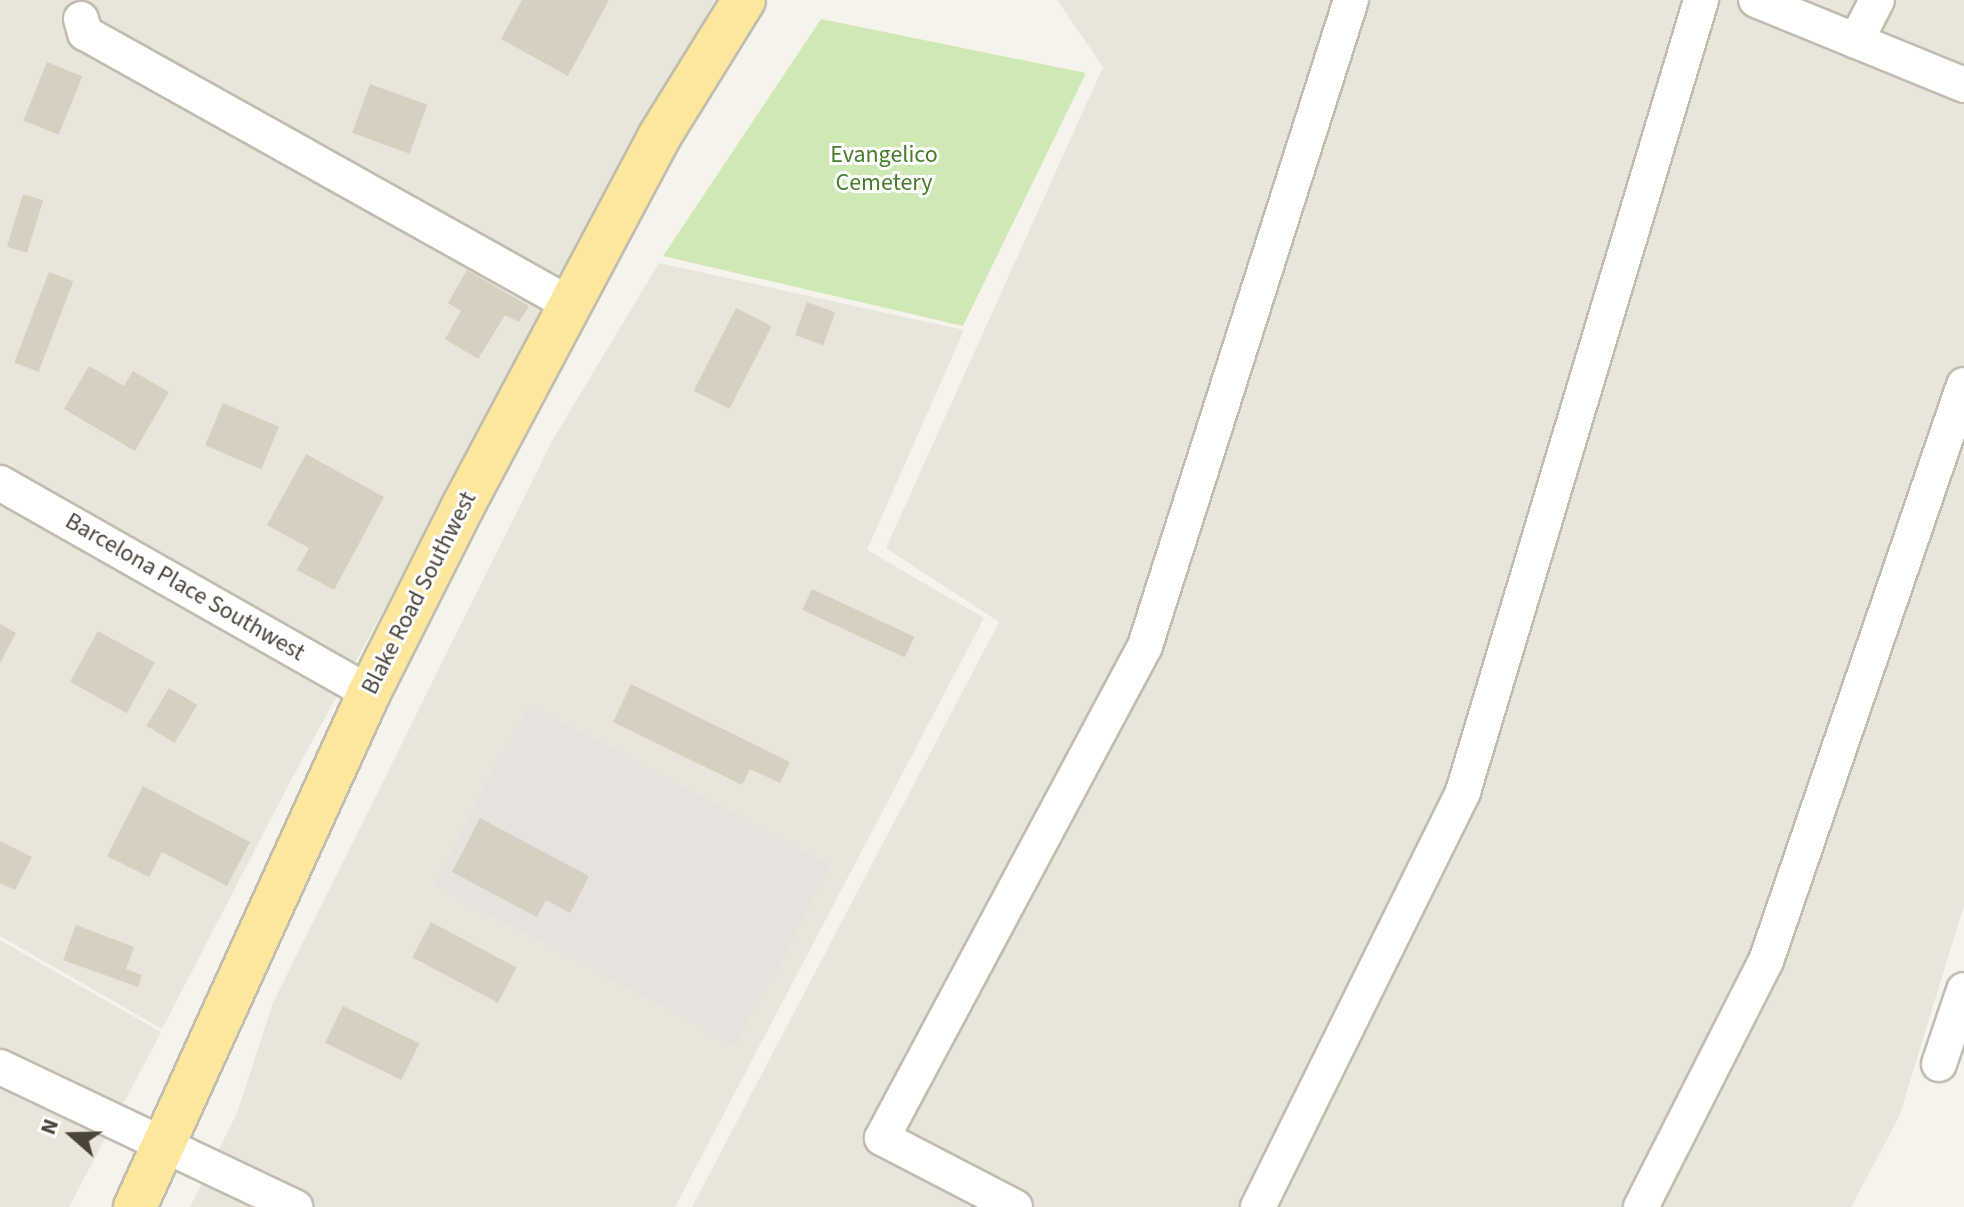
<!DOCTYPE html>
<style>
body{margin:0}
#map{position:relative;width:1964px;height:1207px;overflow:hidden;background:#f6f3ec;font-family:"Source Sans 3",sans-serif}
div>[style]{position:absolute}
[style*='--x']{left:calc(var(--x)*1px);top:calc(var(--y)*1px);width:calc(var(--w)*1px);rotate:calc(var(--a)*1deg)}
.residential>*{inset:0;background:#e9e5da}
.industrial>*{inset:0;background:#e6e2dd;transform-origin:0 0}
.green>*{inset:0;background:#cfe9b5}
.building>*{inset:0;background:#d7d0c1;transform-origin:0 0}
.roads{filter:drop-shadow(2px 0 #c1bcae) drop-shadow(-2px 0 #c1bcae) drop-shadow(0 2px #c1bcae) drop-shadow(0 -2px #c1bcae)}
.minor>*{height:34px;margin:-17px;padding:0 17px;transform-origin:17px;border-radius:17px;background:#fff}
.major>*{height:42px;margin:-21px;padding:0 21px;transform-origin:21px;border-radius:21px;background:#fde79d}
span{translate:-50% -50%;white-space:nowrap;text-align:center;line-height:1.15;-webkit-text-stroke:6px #fff;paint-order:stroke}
.park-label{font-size:24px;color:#467d2b}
.street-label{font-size:24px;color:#4a4439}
.north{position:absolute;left:32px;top:1095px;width:80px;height:80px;-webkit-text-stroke:6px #fff;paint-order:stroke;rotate:290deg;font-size:22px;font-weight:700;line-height:32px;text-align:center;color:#4a4439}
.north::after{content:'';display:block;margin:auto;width:28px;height:36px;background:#4a4439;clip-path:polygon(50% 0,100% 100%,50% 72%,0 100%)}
</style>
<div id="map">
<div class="residential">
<div style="clip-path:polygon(0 0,715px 0,289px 784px,162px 1029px,0 936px)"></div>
<div style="clip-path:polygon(1057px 0,1964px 0,1964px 905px,1899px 1117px,1851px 1207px,692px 1207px,999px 622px,886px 548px,1103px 67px)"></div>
<div style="clip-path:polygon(659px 263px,964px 330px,867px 550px,984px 618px,675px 1207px,190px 1207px,237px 1113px,273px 1003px,552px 441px)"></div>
<div style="clip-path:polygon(0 940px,161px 1032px,69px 1207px,0 1207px)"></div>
</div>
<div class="industrial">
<div style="left:529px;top:705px;width:342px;height:203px;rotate:28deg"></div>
</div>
<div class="green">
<div style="clip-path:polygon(821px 19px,1086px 73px,963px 326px,663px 256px)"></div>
</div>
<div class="building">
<div style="clip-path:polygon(522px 0,609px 0,568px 76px,501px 39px)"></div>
<div style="left:47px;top:62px;width:38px;height:63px;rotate:22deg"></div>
<div style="left:370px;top:84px;width:61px;height:52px;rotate:20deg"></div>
<div style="left:23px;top:194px;width:21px;height:55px;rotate:17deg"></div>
<div style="clip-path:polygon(467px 270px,529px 306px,519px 322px,505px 315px,478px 359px,445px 339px,461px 311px,448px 303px)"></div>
<div style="left:49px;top:272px;width:26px;height:97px;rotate:21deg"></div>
<div style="left:807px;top:302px;width:30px;height:35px;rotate:20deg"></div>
<div style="left:736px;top:308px;width:40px;height:93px;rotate:27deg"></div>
<div style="clip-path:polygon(89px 366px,124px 386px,133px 371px,169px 392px,135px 451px,64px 409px)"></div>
<div style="left:223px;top:403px;width:61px;height:46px;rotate:23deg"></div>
<div style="clip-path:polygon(306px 454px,384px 497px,334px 590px,297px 570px,309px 548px,267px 525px)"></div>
<div style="left:812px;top:589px;width:113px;height:23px;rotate:25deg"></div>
<div style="clip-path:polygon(0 624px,16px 633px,0 663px)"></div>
<div style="left:98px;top:631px;width:65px;height:58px;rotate:29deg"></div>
<div style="clip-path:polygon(631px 684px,790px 762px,780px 783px,750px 769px,742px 785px,613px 722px)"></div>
<div style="left:169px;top:688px;width:33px;height:44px;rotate:31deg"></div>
<div style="clip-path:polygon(143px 786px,250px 842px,227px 886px,162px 852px,149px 877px,107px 856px)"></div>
<div style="clip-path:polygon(480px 818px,589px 876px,570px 913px,546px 900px,537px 917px,452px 872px)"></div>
<div style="clip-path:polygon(0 841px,32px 857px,15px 890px,0 883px)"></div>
<div style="left:431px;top:922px;width:97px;height:40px;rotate:28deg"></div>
<div style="clip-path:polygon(76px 925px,134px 947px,126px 969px,142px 975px,138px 987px,63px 960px)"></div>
<div style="left:343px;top:1006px;width:85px;height:41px;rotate:26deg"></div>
</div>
<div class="roads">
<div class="minor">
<div style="--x:1756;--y:0;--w:225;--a:22.2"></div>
<div style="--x:81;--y:19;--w:15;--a:74"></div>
<div style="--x:85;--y:33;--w:553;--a:29.21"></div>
<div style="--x:1856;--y:41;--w:46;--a:-62.9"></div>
<div style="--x:0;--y:483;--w:425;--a:29.6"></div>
<div style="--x:1939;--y:1064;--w:78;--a:-71.3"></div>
<div style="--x:0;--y:1067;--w:327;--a:25.4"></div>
<div style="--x:1015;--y:1207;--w:150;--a:-152.6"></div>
<div style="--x:882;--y:1138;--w:558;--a:-61.87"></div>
<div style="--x:1145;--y:646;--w:678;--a:-72.31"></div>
<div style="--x:1258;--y:1207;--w:463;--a:-63.7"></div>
<div style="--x:1463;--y:792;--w:827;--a:-73.27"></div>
<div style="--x:1641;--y:1207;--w:276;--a:-63.1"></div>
<div style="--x:1766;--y:961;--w:609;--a:-71.03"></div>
</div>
<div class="major">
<div style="--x:135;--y:1207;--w:565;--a:-65.52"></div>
<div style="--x:369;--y:693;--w:209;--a:-63.3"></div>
<div style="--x:463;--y:506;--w:418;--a:-62"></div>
<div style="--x:659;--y:137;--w:161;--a:-58.2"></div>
</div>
</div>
<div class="park-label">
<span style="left:884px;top:169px">Evangelico<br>Cemetery</span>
</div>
<div class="street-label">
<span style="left:185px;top:587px;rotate:30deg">Barcelona Place Southwest</span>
<span style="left:419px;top:593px;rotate:-63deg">Blake Road Southwest</span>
</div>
<div class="north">N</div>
</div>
